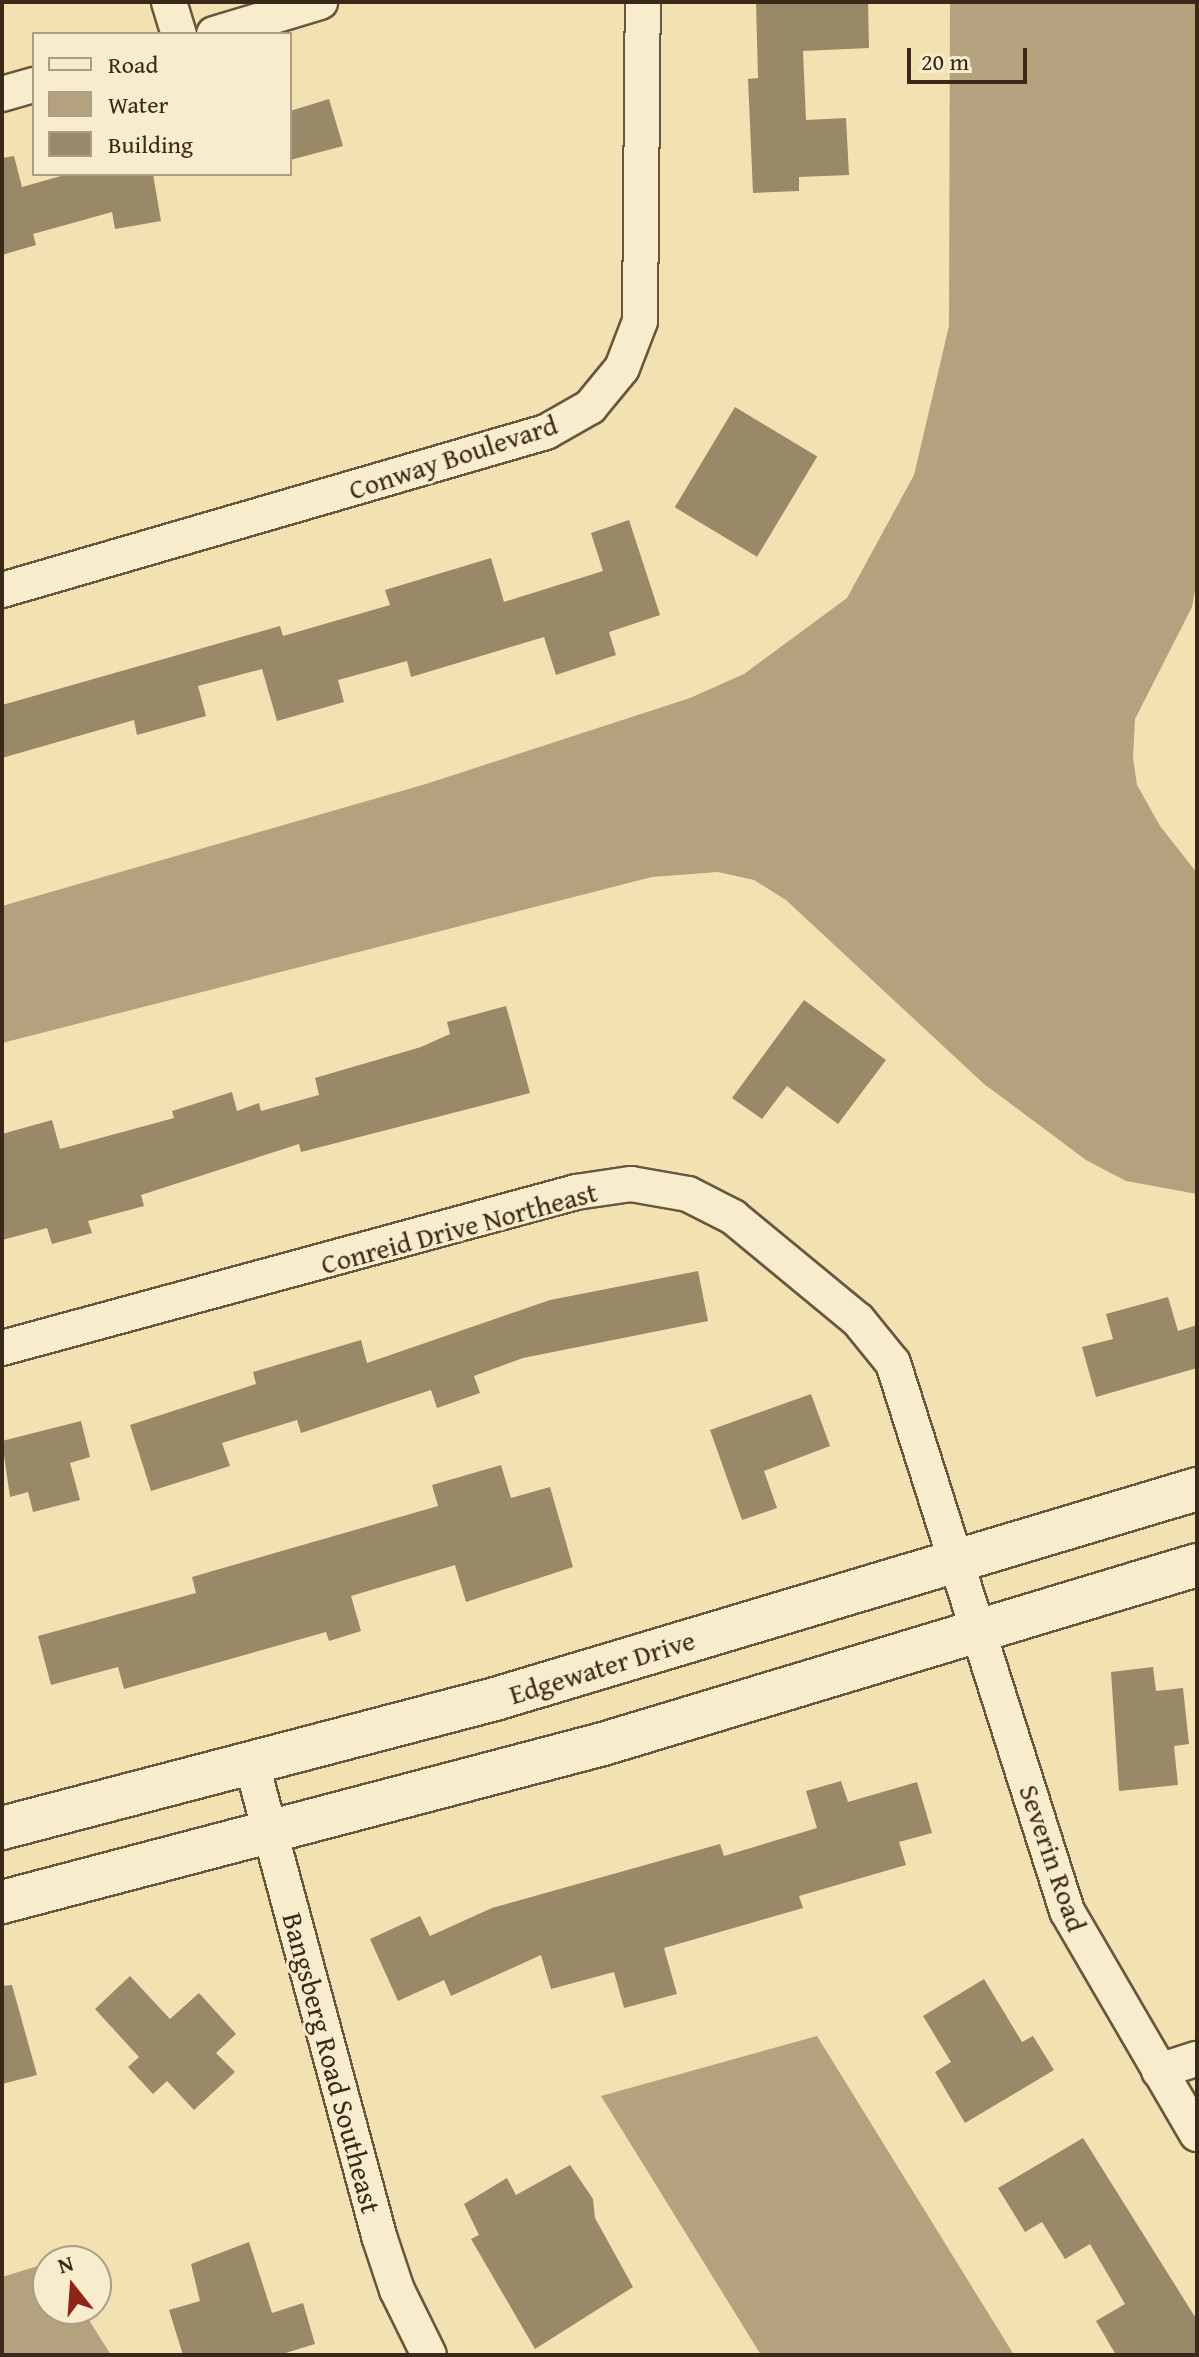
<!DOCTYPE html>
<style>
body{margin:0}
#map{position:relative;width:1199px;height:2357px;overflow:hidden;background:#f2e1b1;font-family:"Gentium Book Plus",serif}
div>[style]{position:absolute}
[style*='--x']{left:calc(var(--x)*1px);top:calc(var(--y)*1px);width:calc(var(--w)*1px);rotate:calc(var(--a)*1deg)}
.water>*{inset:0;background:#b3a27d}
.building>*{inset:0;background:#9a8968;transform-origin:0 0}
.roads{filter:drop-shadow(2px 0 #68573e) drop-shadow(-2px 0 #68573e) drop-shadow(0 2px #68573e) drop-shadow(0 -2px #68573e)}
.minor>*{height:34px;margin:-17px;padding:0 17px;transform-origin:17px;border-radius:17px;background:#f7eccc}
.tertiary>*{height:42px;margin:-21px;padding:0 21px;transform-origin:21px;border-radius:21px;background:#f7eccc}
span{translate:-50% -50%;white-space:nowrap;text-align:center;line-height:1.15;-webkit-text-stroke:6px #f7eccc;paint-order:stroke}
.street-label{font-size:28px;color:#3a2918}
.frame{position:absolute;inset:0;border:4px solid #3a2918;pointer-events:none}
.legend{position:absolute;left:32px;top:32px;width:260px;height:144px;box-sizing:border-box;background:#f7eccc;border:2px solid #ab9e84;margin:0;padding:10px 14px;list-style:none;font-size:24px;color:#3a2918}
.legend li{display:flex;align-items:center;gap:16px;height:40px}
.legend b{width:40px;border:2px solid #ab9e84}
.north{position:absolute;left:32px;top:2245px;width:80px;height:80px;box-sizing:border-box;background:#f7eccc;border:2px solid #ab9e84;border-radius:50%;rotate:343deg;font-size:22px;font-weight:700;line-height:32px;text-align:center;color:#3a2918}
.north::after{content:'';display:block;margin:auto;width:28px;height:36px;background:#8f2418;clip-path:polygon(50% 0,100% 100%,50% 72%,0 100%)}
.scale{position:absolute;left:907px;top:48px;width:120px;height:36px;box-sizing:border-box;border:4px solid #3a2918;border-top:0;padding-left:10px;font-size:24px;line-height:28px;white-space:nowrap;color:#3a2918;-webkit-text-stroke:6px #f7eccc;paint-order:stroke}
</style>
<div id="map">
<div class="water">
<div style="clip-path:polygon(950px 2px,1197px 2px,1197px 580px,1192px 607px,1135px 719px,1133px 758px,1137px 785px,1160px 826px,1197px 873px,1197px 1194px,1126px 1181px,1086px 1160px,984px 1084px,786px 900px,754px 880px,718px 872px,652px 877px,2px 1043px,2px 906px,426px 784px,690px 698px,744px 674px,847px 598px,914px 475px,949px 326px)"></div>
<div style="clip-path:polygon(817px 2036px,1014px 2355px,761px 2355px,601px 2096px)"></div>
<div style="clip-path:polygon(48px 2263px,48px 2309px,82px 2309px,111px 2355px,2px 2355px,2px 2277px)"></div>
</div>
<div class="building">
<div style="clip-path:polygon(756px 2px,868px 2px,869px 48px,803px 51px,806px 120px,846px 118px,849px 175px,799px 177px,799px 191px,753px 193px,748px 79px,758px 78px)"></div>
<div style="clip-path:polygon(329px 99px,343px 146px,290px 160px,290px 111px)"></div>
<div style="clip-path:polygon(14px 156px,22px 187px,68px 174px,153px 174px,161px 221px,115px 229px,112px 212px,33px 234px,36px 245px,2px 255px,2px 158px)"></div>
<div style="left:735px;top:407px;width:96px;height:117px;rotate:31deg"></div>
<div style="clip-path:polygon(629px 520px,660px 615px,609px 632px,616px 655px,556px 675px,544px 637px,411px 677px,407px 661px,338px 680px,344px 702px,277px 721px,262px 669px,198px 686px,206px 716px,137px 735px,134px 720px,2px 758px,2px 705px,280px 626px,283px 636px,390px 605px,385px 590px,491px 558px,504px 602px,603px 571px,591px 533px)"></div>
<div style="clip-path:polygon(804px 1000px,886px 1060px,838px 1124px,787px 1086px,762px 1119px,732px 1098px)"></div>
<div style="clip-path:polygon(506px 1006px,530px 1093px,301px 1152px,299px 1144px,141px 1195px,144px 1206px,88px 1221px,92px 1233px,52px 1244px,47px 1228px,2px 1240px,2px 1134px,52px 1120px,60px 1149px,174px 1118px,172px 1111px,232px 1092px,237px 1111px,259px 1103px,261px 1111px,319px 1095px,315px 1078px,421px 1047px,450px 1034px,447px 1022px)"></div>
<div style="clip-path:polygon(698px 1271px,708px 1321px,523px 1358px,474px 1376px,480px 1393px,437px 1408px,431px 1390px,301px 1433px,297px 1420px,222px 1443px,230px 1466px,151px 1491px,130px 1425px,256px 1384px,253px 1372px,361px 1340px,367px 1363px,550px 1300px)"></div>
<div style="clip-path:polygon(1168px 1297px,1178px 1331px,1197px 1325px,1197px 1368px,1096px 1397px,1082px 1347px,1113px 1339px,1106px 1314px)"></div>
<div style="clip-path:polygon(811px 1394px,830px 1446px,764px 1471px,777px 1508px,742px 1520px,710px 1430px)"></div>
<div style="clip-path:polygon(81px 1421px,90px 1457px,70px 1463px,80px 1500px,33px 1512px,28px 1492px,10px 1497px,2px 1441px)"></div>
<div style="clip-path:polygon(501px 1465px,511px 1498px,550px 1487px,573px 1567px,466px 1602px,455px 1565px,351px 1596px,361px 1631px,329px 1641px,326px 1632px,124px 1689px,118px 1667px,51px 1685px,38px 1636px,196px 1593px,192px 1577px,438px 1506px,432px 1485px)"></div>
<div style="clip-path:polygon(1153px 1667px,1156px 1691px,1183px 1688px,1189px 1744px,1174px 1746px,1178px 1785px,1119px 1791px,1111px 1672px)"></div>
<div style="clip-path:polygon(841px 1781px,848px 1802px,917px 1782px,932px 1833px,899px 1842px,906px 1865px,799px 1896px,803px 1908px,664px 1948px,677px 1994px,624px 2008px,614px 1972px,551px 1989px,541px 1955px,451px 1996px,444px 1980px,398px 2001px,370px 1939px,420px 1916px,430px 1936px,492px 1908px,720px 1844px,724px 1856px,817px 1828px,806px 1791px)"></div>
<div style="clip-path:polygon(130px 1976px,170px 2019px,199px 1993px,236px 2034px,216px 2053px,235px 2072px,194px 2110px,167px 2081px,153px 2094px,128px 2067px,139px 2057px,95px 2009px)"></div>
<div style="clip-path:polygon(984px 1979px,1022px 2042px,1033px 2036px,1054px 2070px,965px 2123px,935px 2072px,951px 2062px,923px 2016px)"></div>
<div style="clip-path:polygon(12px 1985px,37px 2075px,2px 2084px,2px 1986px)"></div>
<div style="clip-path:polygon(1083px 2138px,1197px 2320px,1197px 2355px,1116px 2355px,1096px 2321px,1125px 2304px,1090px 2244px,1065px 2259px,1042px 2222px,1025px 2232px,998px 2188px)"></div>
<div style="clip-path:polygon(570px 2165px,593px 2199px,595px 2218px,633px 2287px,535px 2349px,471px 2239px,479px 2235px,464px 2204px,507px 2178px,516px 2195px)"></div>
<div style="clip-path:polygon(249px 2242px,272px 2313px,303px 2303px,315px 2344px,279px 2355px,183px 2355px,169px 2310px,200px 2301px,191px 2264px)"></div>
</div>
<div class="roads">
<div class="minor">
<div style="--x:169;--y:2;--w:34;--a:73"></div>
<div style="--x:214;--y:34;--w:111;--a:-16.8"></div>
<div style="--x:2;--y:94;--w:33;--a:-16"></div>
<div style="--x:2;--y:590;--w:566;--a:-16.2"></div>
<div style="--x:546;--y:432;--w:51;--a:-29.6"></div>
<div style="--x:590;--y:407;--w:50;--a:-50.6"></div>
<div style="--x:622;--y:368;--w:50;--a:-69"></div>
<div style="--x:640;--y:321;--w:319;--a:-89.5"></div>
<div style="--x:2;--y:1348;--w:595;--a:-15.2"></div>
<div style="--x:576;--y:1192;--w:56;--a:-8.3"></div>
<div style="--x:631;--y:1184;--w:58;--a:10"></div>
<div style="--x:688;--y:1194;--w:51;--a:27.1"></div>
<div style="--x:733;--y:1217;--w:162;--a:39.5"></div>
<div style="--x:858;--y:1320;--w:55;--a:50.9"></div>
<div style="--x:893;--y:1363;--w:575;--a:72.38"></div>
<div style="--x:1067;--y:1911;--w:258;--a:59.8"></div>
<div style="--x:252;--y:1765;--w:488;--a:74.9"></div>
<div style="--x:379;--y:2236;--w:57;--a:71.6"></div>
<div style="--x:397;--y:2290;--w:72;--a:63.8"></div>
<div style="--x:1159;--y:2071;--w:40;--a:-18"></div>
</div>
<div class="tertiary">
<div style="--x:2;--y:1828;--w:510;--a:-14.66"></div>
<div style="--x:495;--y:1699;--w:733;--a:-16.65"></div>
<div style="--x:2;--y:1902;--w:621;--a:-14.73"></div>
<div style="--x:603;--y:1744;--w:620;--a:-16.77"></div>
</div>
</div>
<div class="street-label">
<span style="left:453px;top:457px;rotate:-18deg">Conway Boulevard</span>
<span style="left:459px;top:1228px;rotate:-15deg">Conreid Drive Northeast</span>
<span style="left:602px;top:1667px;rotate:-17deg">Edgewater Drive</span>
<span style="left:1053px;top:1858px;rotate:71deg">Severin Road</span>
<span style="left:332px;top:2063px;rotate:75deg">Bangsberg Road Southeast</span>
</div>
<div class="frame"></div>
<ul class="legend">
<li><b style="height:10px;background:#f7eccc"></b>Road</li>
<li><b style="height:22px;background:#b3a27d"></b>Water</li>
<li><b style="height:22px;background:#9a8968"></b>Building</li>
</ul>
<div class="north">N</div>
<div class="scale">20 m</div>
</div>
